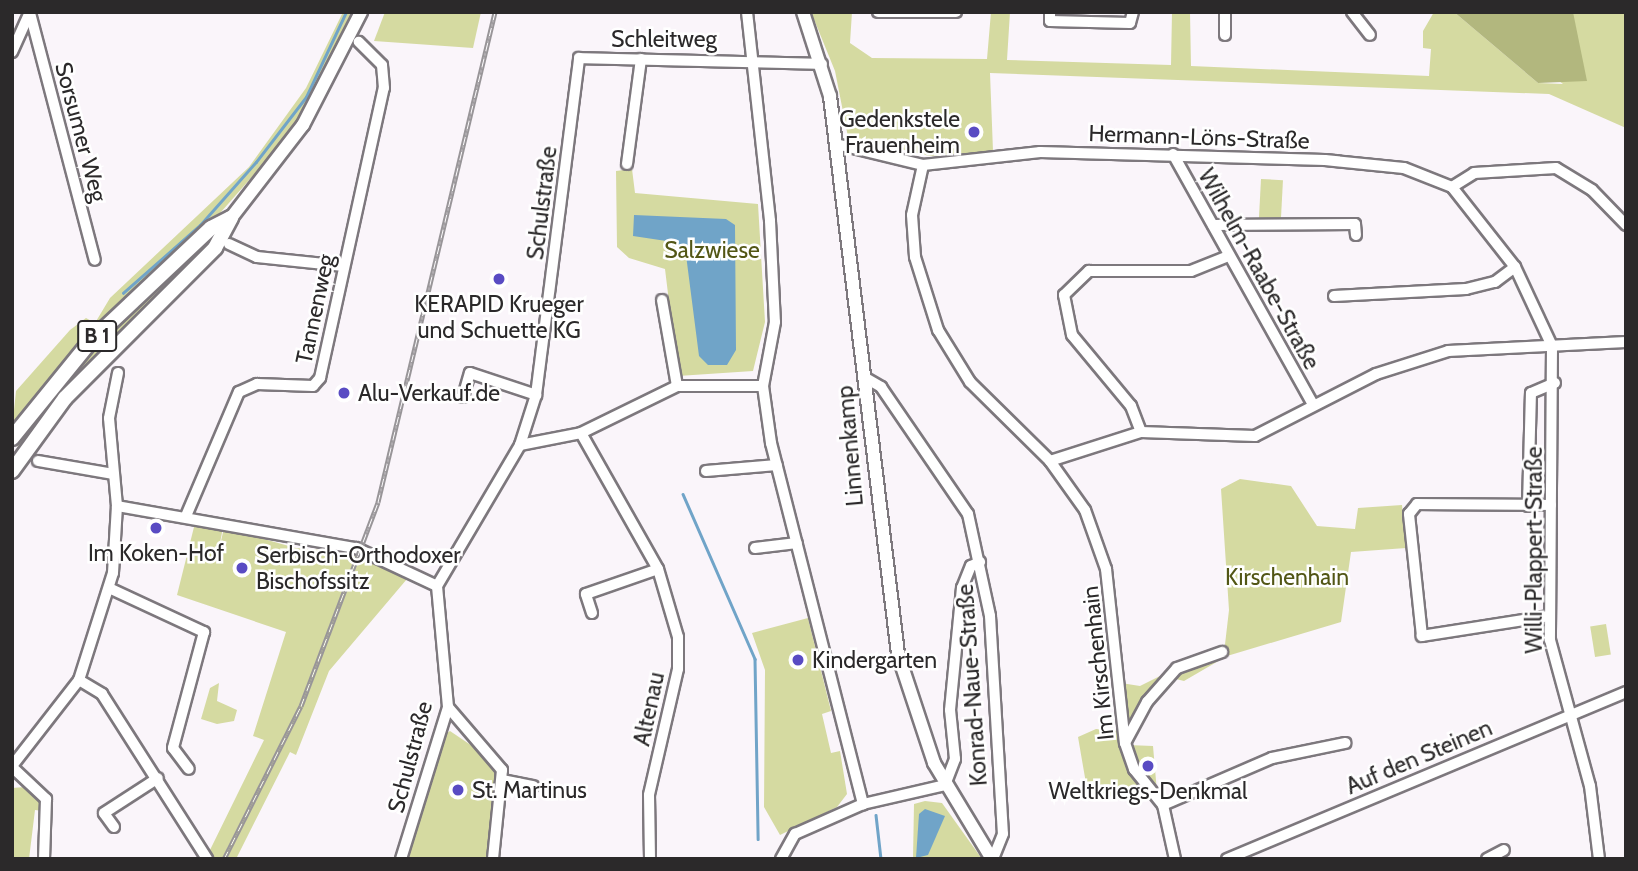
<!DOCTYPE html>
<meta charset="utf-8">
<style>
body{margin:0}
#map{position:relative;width:1638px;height:871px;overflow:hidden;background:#faf5fa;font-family:Cabin,sans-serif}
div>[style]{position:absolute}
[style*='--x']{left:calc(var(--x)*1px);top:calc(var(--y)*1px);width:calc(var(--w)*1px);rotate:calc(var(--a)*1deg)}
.green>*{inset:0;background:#d5daa1;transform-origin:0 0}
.forest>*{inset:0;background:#b2b77e}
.water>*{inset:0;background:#70a4c8}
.stream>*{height:2.5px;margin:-1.25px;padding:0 1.25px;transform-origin:1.25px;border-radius:1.25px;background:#70a4c8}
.roads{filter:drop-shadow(2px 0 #7d787d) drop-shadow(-2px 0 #7d787d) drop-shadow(0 2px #7d787d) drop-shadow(0 -2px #7d787d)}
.minor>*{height:10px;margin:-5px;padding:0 5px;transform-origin:5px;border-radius:5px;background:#fff}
.major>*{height:12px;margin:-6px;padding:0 6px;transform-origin:6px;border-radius:6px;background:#fff}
.highway>*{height:14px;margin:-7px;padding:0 7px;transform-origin:7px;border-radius:7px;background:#fff}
.rail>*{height:5px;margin-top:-2.5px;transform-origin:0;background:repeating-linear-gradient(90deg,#fff 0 8px,#989598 0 16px);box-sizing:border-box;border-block:2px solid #989598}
.dots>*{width:19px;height:19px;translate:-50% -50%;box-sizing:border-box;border:4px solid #fff;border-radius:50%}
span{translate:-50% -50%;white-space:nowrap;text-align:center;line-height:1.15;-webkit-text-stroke:5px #fff;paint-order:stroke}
.shield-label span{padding:2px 5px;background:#fff;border:2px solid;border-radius:5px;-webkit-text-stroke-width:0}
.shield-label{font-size:21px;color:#2b292a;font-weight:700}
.street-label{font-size:23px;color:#2b292a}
.poi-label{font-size:23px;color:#2b292a}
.right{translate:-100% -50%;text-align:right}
.left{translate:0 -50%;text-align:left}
.park-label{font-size:23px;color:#525615}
.frame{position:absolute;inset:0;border:14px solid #2b292a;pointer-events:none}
</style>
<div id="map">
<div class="green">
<div style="clip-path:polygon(343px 12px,357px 12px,325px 80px,287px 137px,206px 229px,85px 340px,12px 430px,16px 391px,70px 330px,86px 318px,95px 323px,110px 298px,249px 167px,306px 88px)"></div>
<div style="clip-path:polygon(385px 12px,481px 12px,473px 48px,374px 41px)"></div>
<div style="clip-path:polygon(811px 12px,852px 12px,850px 43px,872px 58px,987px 59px,991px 12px,1010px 12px,1007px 60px,1171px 65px,1172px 12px,1190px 12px,1191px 66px,1429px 76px,1431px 49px,1423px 48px,1423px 31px,1434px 12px,1454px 12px,1538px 83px,1563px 84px,1468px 12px,1626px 12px,1626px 128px,1549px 94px,990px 73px,993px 151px,930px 156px,848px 137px,835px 71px)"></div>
<div style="clip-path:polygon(632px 169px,635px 193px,758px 204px,765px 322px,753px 371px,678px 376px,665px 269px,629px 258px,617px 247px,616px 171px)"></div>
<div style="left:1261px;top:179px;width:22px;height:44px;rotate:3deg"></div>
<div style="clip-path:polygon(211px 240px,61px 394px,12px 462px,22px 435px,97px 344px)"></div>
<div style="clip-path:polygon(1240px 479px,1291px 486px,1317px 526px,1355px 529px,1358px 508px,1402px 505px,1406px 548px,1351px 552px,1341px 622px,1227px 656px,1184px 681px,1172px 678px,1224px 653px,1229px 610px,1221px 489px)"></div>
<div style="clip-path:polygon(195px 523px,223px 527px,218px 554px,224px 528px,296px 548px,346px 552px,407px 579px,329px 671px,296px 755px,290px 752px,236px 859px,215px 859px,210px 850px,264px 740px,253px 736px,286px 632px,177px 595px)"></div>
<div style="clip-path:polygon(808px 618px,831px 711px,822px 714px,831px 753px,840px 751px,847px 794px,837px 807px,780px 835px,764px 807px,765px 670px,752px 633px)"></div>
<div style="left:1606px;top:624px;width:31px;height:16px;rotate:81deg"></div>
<div style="clip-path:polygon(1174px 669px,1126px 736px,1121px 683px,1140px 686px)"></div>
<div style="clip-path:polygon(219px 683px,217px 701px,237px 710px,234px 721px,217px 724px,201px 719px,210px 688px)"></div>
<div style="clip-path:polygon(1096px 729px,1119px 731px,1128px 745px,1153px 746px,1157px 792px,1151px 799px,1088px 795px,1078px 737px)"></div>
<div style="clip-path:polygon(450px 731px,487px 756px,499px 775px,487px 859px,406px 859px,442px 736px)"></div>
<div style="clip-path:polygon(25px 787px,36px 793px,43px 811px,35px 810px,29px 859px,12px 859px,12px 788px)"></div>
<div style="clip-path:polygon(925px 801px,942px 803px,982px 859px,913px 859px,914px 804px)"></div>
</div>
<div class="forest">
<div style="clip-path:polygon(1454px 12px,1573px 12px,1587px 81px,1538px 83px)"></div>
</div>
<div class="water">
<div style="clip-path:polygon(634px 215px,726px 219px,735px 225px,736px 350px,727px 365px,708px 365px,699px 356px,686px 255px,673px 242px,633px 236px)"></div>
<div style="clip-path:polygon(925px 809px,945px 816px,928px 855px,916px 858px,919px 814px)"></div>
</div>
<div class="stream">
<div style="--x:123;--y:293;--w:103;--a:-41.4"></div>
<div style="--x:200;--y:225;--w:84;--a:-48.4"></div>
<div style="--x:256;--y:162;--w:82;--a:-52.4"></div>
<div style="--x:306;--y:97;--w:94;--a:-64.8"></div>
<div style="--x:683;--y:494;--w:180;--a:66.4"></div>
<div style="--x:755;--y:659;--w:180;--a:89"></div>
<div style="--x:876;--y:815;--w:44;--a:83.5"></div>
</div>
<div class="roads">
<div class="minor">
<div style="--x:747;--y:12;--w:210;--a:83.7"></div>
<div style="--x:770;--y:221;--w:101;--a:87.2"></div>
<div style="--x:775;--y:322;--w:65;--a:100.6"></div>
<div style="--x:763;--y:386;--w:58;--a:82"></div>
<div style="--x:771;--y:443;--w:373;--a:75.7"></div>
<div style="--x:878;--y:12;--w:78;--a:0"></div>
<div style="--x:1050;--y:12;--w:9;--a:90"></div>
<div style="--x:1050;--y:21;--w:80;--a:1.4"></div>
<div style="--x:1130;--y:23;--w:11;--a:-75"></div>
<div style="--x:1225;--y:12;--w:23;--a:90"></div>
<div style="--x:1352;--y:12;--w:29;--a:52"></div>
<div style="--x:30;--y:13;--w:255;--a:75.3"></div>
<div style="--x:12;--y:52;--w:44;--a:-65.8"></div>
<div style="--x:836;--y:144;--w:89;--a:13.6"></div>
<div style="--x:923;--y:165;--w:118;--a:-6.3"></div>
<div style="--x:1040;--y:152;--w:285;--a:1.6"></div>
<div style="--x:1325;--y:160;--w:79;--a:5.8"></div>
<div style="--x:1404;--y:168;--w:52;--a:21.6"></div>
<div style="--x:1452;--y:187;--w:102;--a:51.8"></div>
<div style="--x:1515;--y:267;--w:87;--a:64.9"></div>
<div style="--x:1552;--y:346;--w:294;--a:90.4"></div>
<div style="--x:1550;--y:640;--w:151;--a:74.7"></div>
<div style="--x:1590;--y:786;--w:74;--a:83"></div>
<div style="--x:1173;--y:154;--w:285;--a:60.8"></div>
<div style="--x:627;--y:164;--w:106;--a:-82.4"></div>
<div style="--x:923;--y:165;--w:51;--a:102.4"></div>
<div style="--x:912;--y:215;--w:42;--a:85.9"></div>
<div style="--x:915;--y:257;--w:77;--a:72.5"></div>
<div style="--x:938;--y:330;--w:61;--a:58.4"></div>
<div style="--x:970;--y:382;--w:112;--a:44.6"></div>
<div style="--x:1050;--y:461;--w:60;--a:54.5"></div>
<div style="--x:1085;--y:510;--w:63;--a:70.4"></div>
<div style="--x:1106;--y:569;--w:175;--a:83.8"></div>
<div style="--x:1125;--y:743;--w:28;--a:71"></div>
<div style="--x:1134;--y:769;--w:46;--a:51.1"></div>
<div style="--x:1163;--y:805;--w:55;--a:77.5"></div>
<div style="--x:1452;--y:187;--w:26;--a:-32"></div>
<div style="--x:1474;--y:173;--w:82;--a:-3.5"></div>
<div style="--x:1556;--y:168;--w:42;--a:31.4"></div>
<div style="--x:1592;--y:190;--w:49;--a:45.8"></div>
<div style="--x:1213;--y:225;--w:142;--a:-0.4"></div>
<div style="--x:1355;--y:224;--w:11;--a:85"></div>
<div style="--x:229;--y:244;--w:31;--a:25"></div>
<div style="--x:257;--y:257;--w:87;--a:5.9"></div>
<div style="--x:1334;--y:296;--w:132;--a:-3"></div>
<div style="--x:1466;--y:289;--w:30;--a:-14"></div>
<div style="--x:1495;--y:282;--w:25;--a:-37"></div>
<div style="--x:662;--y:300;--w:87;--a:80.1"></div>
<div style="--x:864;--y:377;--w:20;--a:30"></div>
<div style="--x:881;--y:387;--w:154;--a:55.6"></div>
<div style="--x:968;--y:514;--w:104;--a:77.8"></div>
<div style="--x:990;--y:616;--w:218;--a:86.6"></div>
<div style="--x:1003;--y:834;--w:27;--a:112"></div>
<div style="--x:463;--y:397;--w:25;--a:-74"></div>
<div style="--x:470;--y:373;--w:70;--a:18.4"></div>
<div style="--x:1141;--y:432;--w:28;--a:-111"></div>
<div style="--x:1131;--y:406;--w:92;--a:-129.7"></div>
<div style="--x:1072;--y:335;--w:41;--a:-101.3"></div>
<div style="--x:1064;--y:295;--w:35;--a:-44"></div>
<div style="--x:1089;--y:271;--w:102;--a:0"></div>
<div style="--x:1191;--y:271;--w:40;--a:-22"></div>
<div style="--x:581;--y:433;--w:156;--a:60.5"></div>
<div style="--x:658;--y:569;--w:71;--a:73.6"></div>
<div style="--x:678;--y:637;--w:32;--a:90"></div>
<div style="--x:678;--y:669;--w:129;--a:103"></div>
<div style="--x:649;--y:795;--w:64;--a:89.1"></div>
<div style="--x:520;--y:445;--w:62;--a:-11.1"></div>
<div style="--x:581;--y:433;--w:107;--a:-26.1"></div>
<div style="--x:677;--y:386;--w:86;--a:0"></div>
<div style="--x:38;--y:461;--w:76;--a:9.8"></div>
<div style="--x:1050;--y:461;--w:96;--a:-17.7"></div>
<div style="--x:1141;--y:432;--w:114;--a:2"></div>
<div style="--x:1255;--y:436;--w:136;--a:-27.1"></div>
<div style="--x:1376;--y:374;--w:76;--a:-17.7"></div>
<div style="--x:1448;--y:351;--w:178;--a:-2.9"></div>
<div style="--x:706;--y:471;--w:71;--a:-4.8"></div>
<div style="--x:117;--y:506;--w:243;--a:10"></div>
<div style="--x:356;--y:548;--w:89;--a:25.1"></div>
<div style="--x:1528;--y:506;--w:113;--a:-88.5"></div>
<div style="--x:1531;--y:393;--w:26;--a:-23"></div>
<div style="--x:186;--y:516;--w:135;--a:-66.9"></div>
<div style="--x:239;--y:392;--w:20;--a:-24"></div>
<div style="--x:257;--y:384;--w:56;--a:2"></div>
<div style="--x:313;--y:386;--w:11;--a:-49"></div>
<div style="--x:320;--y:378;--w:297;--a:-77.6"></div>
<div style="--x:384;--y:88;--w:23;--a:-95"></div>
<div style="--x:382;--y:65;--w:33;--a:-135"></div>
<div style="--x:755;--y:548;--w:42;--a:-6.8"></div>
<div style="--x:109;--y:588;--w:105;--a:24.9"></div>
<div style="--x:204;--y:632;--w:120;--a:105"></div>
<div style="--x:173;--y:748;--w:26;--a:53"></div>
<div style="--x:592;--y:613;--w:20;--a:-108"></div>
<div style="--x:586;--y:594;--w:76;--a:-19.1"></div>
<div style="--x:1549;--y:616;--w:129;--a:171.1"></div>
<div style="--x:1422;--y:636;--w:123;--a:-96.1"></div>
<div style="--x:1409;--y:514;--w:13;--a:-51"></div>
<div style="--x:1417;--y:504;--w:134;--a:0.4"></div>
<div style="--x:79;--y:680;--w:27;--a:31"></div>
<div style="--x:102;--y:694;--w:196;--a:57.5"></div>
<div style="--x:448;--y:707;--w:83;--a:49.4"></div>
<div style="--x:502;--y:770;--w:89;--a:95.8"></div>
<div style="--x:1125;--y:743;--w:47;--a:-61.8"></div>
<div style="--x:1147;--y:702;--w:45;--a:-48.6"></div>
<div style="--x:1177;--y:668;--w:48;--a:-19.6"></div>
<div style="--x:12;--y:766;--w:109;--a:-52.1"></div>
<div style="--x:79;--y:680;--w:112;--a:-72.4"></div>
<div style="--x:113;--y:573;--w:67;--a:-86.6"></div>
<div style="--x:117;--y:506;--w:88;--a:-95.2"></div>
<div style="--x:109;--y:418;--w:46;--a:-78.7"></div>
<div style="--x:12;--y:767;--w:47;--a:43.3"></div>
<div style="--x:46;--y:799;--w:60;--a:91.9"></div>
<div style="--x:502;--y:780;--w:32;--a:11"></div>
<div style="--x:1163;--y:805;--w:119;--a:-23.3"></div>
<div style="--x:1272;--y:758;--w:75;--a:-11.6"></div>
<div style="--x:114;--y:827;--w:17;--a:-126"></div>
<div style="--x:104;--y:813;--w:64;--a:-32.9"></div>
<div style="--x:401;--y:859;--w:159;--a:-72.8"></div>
<div style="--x:448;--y:707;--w:121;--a:-95.2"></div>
<div style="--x:437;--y:586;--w:164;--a:-59.5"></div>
<div style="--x:520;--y:445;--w:52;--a:-72.3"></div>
<div style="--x:536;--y:395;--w:340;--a:-82.7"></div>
<div style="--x:579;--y:58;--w:243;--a:1.4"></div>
<div style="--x:781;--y:859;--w:29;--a:-61"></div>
<div style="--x:795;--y:834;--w:74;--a:-23.8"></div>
<div style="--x:863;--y:804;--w:84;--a:-13"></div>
<div style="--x:945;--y:785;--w:28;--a:-69"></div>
<div style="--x:955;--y:759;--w:49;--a:-95.8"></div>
<div style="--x:950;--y:710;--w:123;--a:-84.4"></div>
<div style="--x:962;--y:588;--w:24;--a:-68"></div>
<div style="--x:971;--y:566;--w:10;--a:-24"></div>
<div style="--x:1227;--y:859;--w:433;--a:-22.7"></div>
<div style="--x:1487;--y:859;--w:19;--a:-28"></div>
</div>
<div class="major">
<div style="--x:803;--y:12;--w:88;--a:72.2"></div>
<div style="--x:830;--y:96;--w:562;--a:83.05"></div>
<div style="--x:898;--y:654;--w:115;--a:71.7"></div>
<div style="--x:934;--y:763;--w:112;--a:58.9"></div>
<div style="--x:231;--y:218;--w:118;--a:-52.3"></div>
<div style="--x:303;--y:125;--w:127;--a:-62.8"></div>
</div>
<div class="highway">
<div style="--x:12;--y:438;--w:124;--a:-50.9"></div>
<div style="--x:90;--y:342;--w:166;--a:-43.3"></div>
<div style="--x:211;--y:228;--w:22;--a:-27"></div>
<div style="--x:12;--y:471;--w:90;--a:-54"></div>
<div style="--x:65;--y:398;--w:212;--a:-45"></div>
<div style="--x:215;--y:248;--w:34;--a:-62"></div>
</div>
</div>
<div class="rail">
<div style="--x:224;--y:859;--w:171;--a:-63.3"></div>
<div style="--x:301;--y:706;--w:218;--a:-69.3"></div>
<div style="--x:378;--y:502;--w:504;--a:-76.57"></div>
</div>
<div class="dots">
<div style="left:974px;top:132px;background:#594bc3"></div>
<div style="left:499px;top:279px;background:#594bc3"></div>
<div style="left:344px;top:393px;background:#594bc3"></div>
<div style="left:156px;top:528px;background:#594bc3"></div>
<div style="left:242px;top:568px;background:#594bc3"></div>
<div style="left:798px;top:660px;background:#594bc3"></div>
<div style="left:1148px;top:766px;background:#594bc3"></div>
<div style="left:458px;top:790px;background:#594bc3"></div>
</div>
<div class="shield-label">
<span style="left:97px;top:336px">B 1</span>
</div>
<div class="street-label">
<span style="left:664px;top:39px">Schleitweg</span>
<span style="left:81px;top:132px;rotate:75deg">Sorsumer Weg</span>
<span style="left:1199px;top:137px;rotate:2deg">Hermann-Löns-Straße</span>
<span style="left:542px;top:203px;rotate:-83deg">Schulstraße</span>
<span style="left:1259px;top:269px;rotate:61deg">Wilhelm-Raabe-Straße</span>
<span style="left:315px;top:309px;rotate:-78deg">Tannenweg</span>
<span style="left:850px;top:446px;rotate:-95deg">Linnenkamp</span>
<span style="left:1534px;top:550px;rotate:-90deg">Willi-Plappert-Straße</span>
<span style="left:1098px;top:663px;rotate:-96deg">Im Kirschenhain</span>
<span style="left:972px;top:685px;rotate:-94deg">Konrad-Naue-Straße</span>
<span style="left:649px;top:709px;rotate:-78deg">Altenau</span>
<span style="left:410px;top:757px;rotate:-75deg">Schulstraße</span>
<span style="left:1419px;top:757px;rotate:-23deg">Auf den Steinen</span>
</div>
<div class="poi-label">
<span class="right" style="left:960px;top:132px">Gedenkstele<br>Frauenheim</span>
<span style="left:499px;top:317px">KERAPID Krueger<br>und Schuette KG</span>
<span class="left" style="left:358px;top:393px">Alu-Verkauf.de</span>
<span style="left:156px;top:553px">Im Koken-Hof</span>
<span class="left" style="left:256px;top:568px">Serbisch-Orthodoxer<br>Bischofssitz</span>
<span class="left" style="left:812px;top:660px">Kindergarten</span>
<span class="left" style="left:472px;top:790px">St. Martinus</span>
<span style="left:1148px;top:791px">Weltkriegs-Denkmal</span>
</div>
<div class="park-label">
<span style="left:712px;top:250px">Salzwiese</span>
<span style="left:1287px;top:577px">Kirschenhain</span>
</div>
<div class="frame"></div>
</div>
